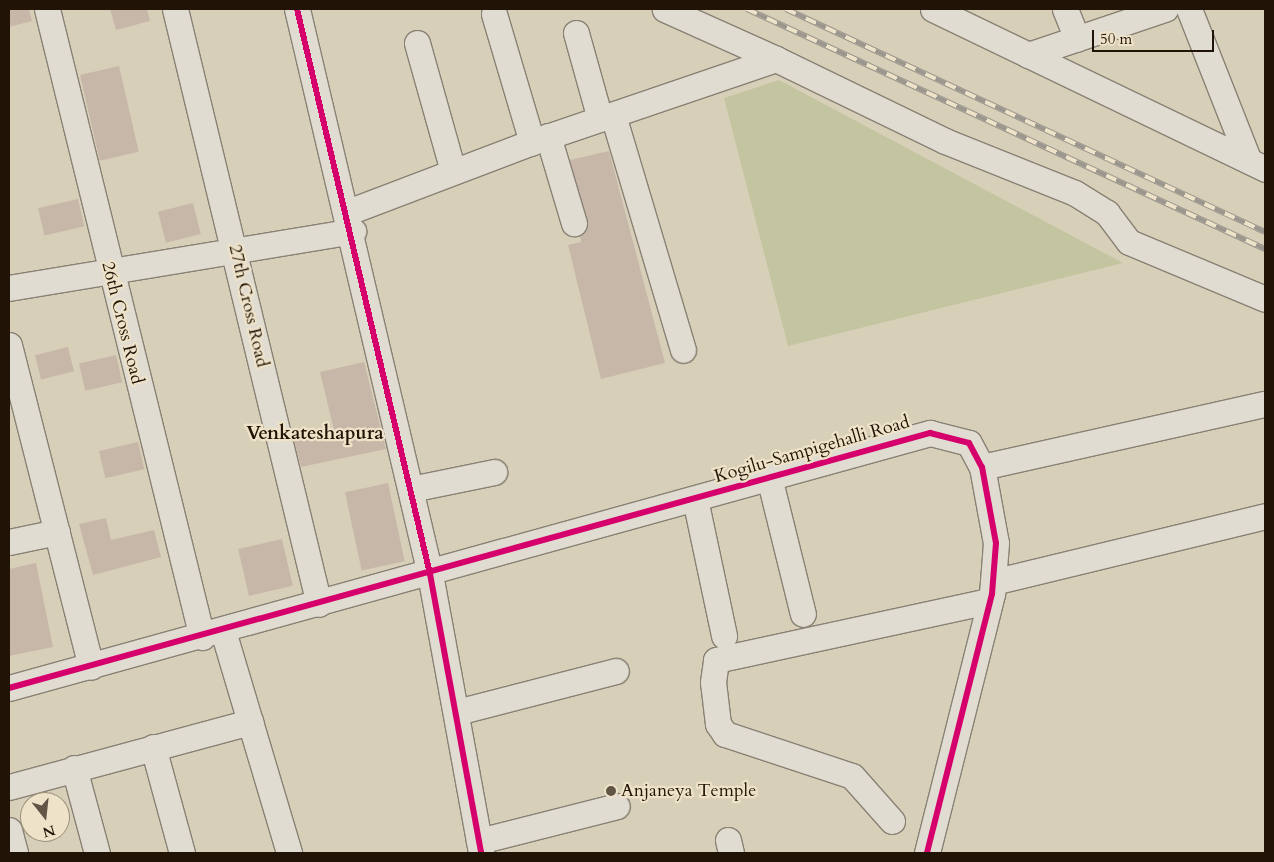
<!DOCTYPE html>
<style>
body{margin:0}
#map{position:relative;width:1274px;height:862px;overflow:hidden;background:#d8cfb9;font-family:Cardo,serif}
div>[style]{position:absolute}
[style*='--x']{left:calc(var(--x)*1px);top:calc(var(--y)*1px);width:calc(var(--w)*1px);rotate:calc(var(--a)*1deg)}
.green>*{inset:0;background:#c3c5a0}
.building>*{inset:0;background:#c7b7a8;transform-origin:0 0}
.roads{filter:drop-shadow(1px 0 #888174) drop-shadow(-1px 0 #888174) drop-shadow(0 1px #888174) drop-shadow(0 -1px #888174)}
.minor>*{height:25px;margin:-12.5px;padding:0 12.5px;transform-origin:12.5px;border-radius:12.5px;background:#e0dcd1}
.rail>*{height:5.5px;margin-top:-2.75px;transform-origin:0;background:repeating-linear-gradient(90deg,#eee3c9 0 11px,#9c978e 0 22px);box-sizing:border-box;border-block:1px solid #9c978e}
.cycleway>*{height:6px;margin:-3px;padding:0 3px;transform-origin:3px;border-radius:3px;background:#d6006c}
.dots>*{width:14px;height:14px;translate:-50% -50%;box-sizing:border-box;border:2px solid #eee3c9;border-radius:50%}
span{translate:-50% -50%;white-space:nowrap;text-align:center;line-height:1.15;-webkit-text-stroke:4.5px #eee3c9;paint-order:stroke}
.street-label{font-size:18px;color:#211406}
.poi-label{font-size:18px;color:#211406}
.left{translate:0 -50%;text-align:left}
.neighbourhood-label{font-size:19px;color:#211406;font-weight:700}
.frame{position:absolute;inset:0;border:10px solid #211406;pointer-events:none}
.north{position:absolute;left:20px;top:792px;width:50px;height:50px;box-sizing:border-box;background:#eee3c9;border:1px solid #9c907b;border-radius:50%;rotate:164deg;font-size:14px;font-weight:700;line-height:20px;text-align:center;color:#211406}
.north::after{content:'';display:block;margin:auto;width:18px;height:22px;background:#615545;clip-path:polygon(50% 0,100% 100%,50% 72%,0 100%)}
.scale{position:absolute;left:1092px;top:30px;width:122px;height:22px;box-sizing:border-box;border:2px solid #211406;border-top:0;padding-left:6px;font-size:15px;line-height:18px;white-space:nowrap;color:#211406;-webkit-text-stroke:4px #eee3c9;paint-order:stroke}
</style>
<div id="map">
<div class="green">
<div style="clip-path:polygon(779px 80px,1123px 263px,788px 346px,724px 98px)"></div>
</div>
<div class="building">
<div style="clip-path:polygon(9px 9px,29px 9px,32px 21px,9px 27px)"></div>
<div style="clip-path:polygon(110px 9px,147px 9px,150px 21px,116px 30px)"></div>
<div style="left:119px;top:66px;width:88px;height:40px;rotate:77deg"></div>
<div style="clip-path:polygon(609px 151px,665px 363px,601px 379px,568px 245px,581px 242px,580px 236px,588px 226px,570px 160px)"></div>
<div style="left:78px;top:199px;width:28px;height:41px;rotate:77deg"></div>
<div style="left:193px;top:203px;width:32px;height:36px;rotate:76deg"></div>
<div style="left:68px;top:347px;width:25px;height:34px;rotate:76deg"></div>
<div style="left:116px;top:355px;width:28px;height:38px;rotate:77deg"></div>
<div style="clip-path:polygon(364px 362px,386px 449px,301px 467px,294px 440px,334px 430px,320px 372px)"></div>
<div style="left:138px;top:442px;width:28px;height:40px;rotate:77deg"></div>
<div style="left:388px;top:483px;width:80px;height:44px;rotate:78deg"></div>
<div style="clip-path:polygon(106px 518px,111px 540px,154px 530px,161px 557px,93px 575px,79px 524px)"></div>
<div style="left:282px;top:539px;width:48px;height:45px;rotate:77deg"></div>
<div style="clip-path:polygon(36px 563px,53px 647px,9px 656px,9px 569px)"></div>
</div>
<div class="roads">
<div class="minor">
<div style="--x:47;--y:9;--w:647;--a:76.14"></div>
<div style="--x:175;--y:9;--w:612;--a:76.4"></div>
<div style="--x:297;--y:9;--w:580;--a:76.75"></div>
<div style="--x:430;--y:574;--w:284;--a:79.6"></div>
<div style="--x:933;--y:9;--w:369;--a:25.7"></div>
<div style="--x:1065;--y:9;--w:32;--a:68"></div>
<div style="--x:1189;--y:9;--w:163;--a:68.5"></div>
<div style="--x:494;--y:14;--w:134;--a:73.5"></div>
<div style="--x:576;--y:33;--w:89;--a:74.4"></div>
<div style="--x:417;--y:43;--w:133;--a:74.3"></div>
<div style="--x:1028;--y:55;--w:145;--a:-18.6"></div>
<div style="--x:776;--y:59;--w:188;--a:25.9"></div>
<div style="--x:945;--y:141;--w:140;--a:21.8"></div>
<div style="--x:1075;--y:193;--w:38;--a:32"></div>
<div style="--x:1107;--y:213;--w:36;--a:53"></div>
<div style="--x:1129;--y:242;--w:147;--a:22.7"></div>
<div style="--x:613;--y:115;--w:245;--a:73.4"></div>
<div style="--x:548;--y:136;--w:91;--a:73.4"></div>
<div style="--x:348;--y:212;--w:197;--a:-20.8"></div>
<div style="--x:532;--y:142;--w:258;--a:-18.8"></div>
<div style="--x:776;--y:59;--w:122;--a:-155.8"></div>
<div style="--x:9;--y:288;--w:349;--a:-9.4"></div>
<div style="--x:9;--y:345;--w:332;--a:75.7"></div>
<div style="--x:982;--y:467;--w:290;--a:-12.6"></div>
<div style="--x:769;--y:477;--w:141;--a:76.1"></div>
<div style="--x:411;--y:489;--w:85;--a:-11.6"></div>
<div style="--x:695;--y:499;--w:140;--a:78"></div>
<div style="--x:9;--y:542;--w:49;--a:-11.8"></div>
<div style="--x:993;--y:582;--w:280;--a:-13.6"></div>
<div style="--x:223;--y:631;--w:232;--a:73.4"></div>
<div style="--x:9;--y:688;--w:956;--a:-15.48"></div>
<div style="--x:930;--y:433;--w:40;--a:14.4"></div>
<div style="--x:969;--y:443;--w:27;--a:62"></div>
<div style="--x:982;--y:467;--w:77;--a:79.6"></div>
<div style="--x:996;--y:543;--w:51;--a:94.5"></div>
<div style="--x:992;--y:594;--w:267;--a:104.1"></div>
<div style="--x:457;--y:712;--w:164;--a:-14.5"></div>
<div style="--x:153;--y:747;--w:110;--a:74.7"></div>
<div style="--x:74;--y:768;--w:88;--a:74.9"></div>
<div style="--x:9;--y:787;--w:250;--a:-15.1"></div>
<div style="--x:892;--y:821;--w:60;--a:-131.6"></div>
<div style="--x:852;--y:776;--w:134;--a:-161.7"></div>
<div style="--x:725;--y:734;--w:12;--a:-125"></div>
<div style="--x:718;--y:724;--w:42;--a:-96.8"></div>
<div style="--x:713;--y:682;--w:22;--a:-82"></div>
<div style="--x:716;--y:660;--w:280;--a:-12.2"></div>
<div style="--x:9;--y:830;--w:24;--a:75"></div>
<div style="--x:728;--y:840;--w:13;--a:77"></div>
<div style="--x:479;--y:841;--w:142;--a:-14.2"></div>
</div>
</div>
<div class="rail">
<div style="--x:747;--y:9;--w:571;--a:24.86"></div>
<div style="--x:786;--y:9;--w:528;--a:24.96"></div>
</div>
<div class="cycleway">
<div style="--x:297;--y:9;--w:580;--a:76.75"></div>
<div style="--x:430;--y:574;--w:284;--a:79.6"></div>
<div style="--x:9;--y:688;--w:956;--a:-15.48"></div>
<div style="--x:930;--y:433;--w:40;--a:14.4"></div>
<div style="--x:969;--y:443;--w:27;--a:62"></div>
<div style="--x:982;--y:467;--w:77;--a:79.6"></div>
<div style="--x:996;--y:543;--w:51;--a:94.5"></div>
<div style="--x:992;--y:594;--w:267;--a:104.1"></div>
</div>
<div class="dots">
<div style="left:611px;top:791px;background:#615545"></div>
</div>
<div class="street-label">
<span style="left:248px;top:306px;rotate:77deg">27th Cross Road</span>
<span style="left:122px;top:323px;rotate:76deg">26th Cross Road</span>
<span style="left:812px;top:450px;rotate:-16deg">Kogilu-Sampigehalli Road</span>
</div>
<div class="poi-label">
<span class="left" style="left:621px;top:791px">Anjaneya Temple</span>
</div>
<div class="neighbourhood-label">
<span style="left:315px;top:434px">Venkateshapura</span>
</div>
<div class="frame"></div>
<div class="north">N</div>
<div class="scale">50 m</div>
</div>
